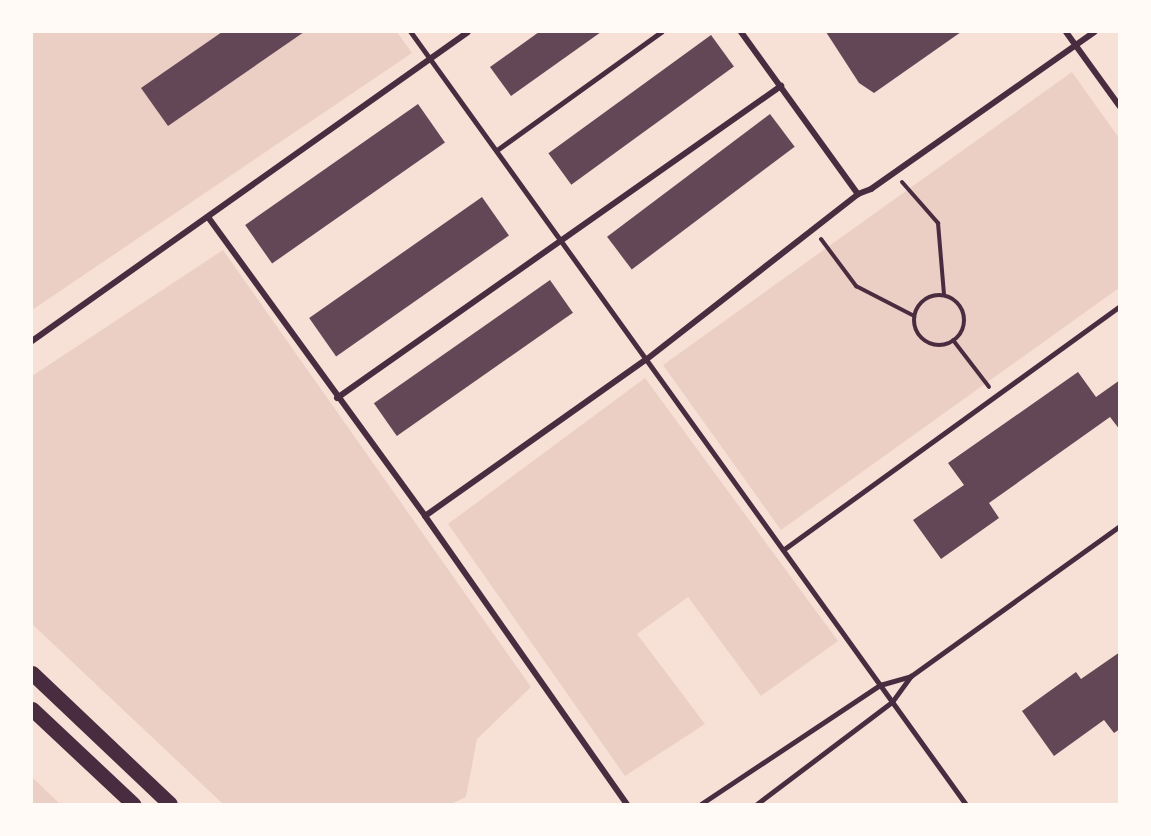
<!DOCTYPE html>
<style>
body{margin:0}
#map{position:relative;width:1151px;height:836px;overflow:hidden;background:#f7e1d7;font-family:"Varela Round",sans-serif}
div>[style]{position:absolute}
[style*='--x']{left:calc(var(--x)*1px);top:calc(var(--y)*1px);width:calc(var(--w)*1px);rotate:calc(var(--a)*1deg)}
.green>*{inset:0;background:#ebcfc5}
.building>*{inset:0;background:#644757;transform-origin:0 0}
.path>*{height:4px;margin:-2px;padding:0 2px;transform-origin:2px;border-radius:2px;background:#4a2c40}
.path>.ring{margin:-2px;padding:0;box-sizing:content-box;background:none;border:4px solid #4a2c40;border-radius:50%}
.service>*{height:4.5px;margin:-2.25px;padding:0 2.25px;transform-origin:2.25px;border-radius:2.25px;background:#4a2c40}
.minor>*{height:6px;margin:-3px;padding:0 3px;transform-origin:3px;border-radius:3px;background:#4a2c40}
.primary>*{height:15px;margin:-7.5px;padding:0 7.5px;transform-origin:7.5px;border-radius:7.5px;background:#4a2c40}
span{translate:-50% -50%;white-space:nowrap;text-align:center;line-height:1.15;-webkit-text-stroke:6px #fffaf5;paint-order:stroke}
.frame{position:absolute;inset:0;border:33px solid #fffaf5;pointer-events:none}
</style>
<div id="map">
<div class="green">
<div style="clip-path:polygon(32px 32px,397px 32px,412px 53px,32px 310px)"></div>
<div style="clip-path:polygon(1072px 72px,1119px 138px,1119px 288px,781px 530px,663px 365px)"></div>
<div style="clip-path:polygon(223px 250px,531px 687px,477px 739px,466px 797px,451px 804px,223px 804px,32px 624px,32px 376px)"></div>
<div style="clip-path:polygon(645px 378px,838px 641px,761px 696px,688px 597px,637px 634px,705px 724px,625px 776px,448px 524px)"></div>
<div style="clip-path:polygon(32px 777px,60px 804px,32px 804px)"></div>
</div>
<div class="building">
<div style="clip-path:polygon(222px 32px,304px 32px,168px 126px,141px 88px)"></div>
<div style="clip-path:polygon(539px 32px,601px 32px,511px 96px,490px 67px)"></div>
<div style="clip-path:polygon(826px 32px,961px 32px,874px 93px,859px 83px)"></div>
<div style="left:711px;top:35px;width:39px;height:201px;rotate:54deg"></div>
<div style="left:418px;top:104px;width:47px;height:211px;rotate:55deg"></div>
<div style="left:770px;top:114px;width:41px;height:204px;rotate:53deg"></div>
<div style="left:482px;top:197px;width:47px;height:211px;rotate:55deg"></div>
<div style="left:550px;top:280px;width:40px;height:215px;rotate:55deg"></div>
<div style="clip-path:polygon(1078px 372px,1096px 397px,1120px 380px,1120px 430px,1110px 417px,989px 503px,999px 518px,941px 559px,913px 520px,964px 485px,948px 463px)"></div>
<div style="clip-path:polygon(1120px 652px,1120px 729px,1114px 733px,1104px 720px,1054px 756px,1022px 711px,1076px 672px,1081px 679px)"></div>
</div>
<div class="path">
<div style="--x:902;--y:182;--w:55;--a:48.7"></div>
<div style="--x:938;--y:223;--w:72;--a:85.2"></div>
<div style="--x:821;--y:239;--w:59;--a:53.3"></div>
<div style="--x:856;--y:286;--w:65;--a:27.3"></div>
<div class="ring" style="left:914px;top:295px;width:46px;height:46px"></div>
<div style="--x:953;--y:340;--w:59;--a:52.5"></div>
</div>
<div class="service">
<div style="--x:411;--y:32;--w:951;--a:54.29"></div>
<div style="--x:497;--y:150;--w:202;--a:-35.7"></div>
<div style="--x:783;--y:550;--w:416;--a:-35.9"></div>
<div style="--x:701;--y:804;--w:215;--a:-33.6"></div>
<div style="--x:880;--y:685;--w:32;--a:-16"></div>
<div style="--x:757;--y:804;--w:169;--a:-37.1"></div>
<div style="--x:892;--y:702;--w:32;--a:-54"></div>
<div style="--x:911;--y:676;--w:257;--a:-35.7"></div>
</div>
<div class="minor">
<div style="--x:741;--y:32;--w:200;--a:54.2"></div>
<div style="--x:1066;--y:32;--w:92;--a:54.2"></div>
<div style="--x:208;--y:217;--w:369;--a:54"></div>
<div style="--x:425;--y:516;--w:272;--a:-35.3"></div>
<div style="--x:647;--y:359;--w:268;--a:-38"></div>
<div style="--x:858;--y:194;--w:14;--a:-21"></div>
<div style="--x:871;--y:189;--w:273;--a:-35.1"></div>
<div style="--x:32;--y:341;--w:534;--a:-35.33"></div>
<div style="--x:337;--y:398;--w:543;--a:-35.1"></div>
<div style="--x:425;--y:516;--w:352;--a:55"></div>
</div>
<div class="primary">
<div style="--x:32;--y:673;--w:190;--a:43.5"></div>
<div style="--x:32;--y:709;--w:139;--a:43.2"></div>
</div>
<div class="frame"></div>
</div>
